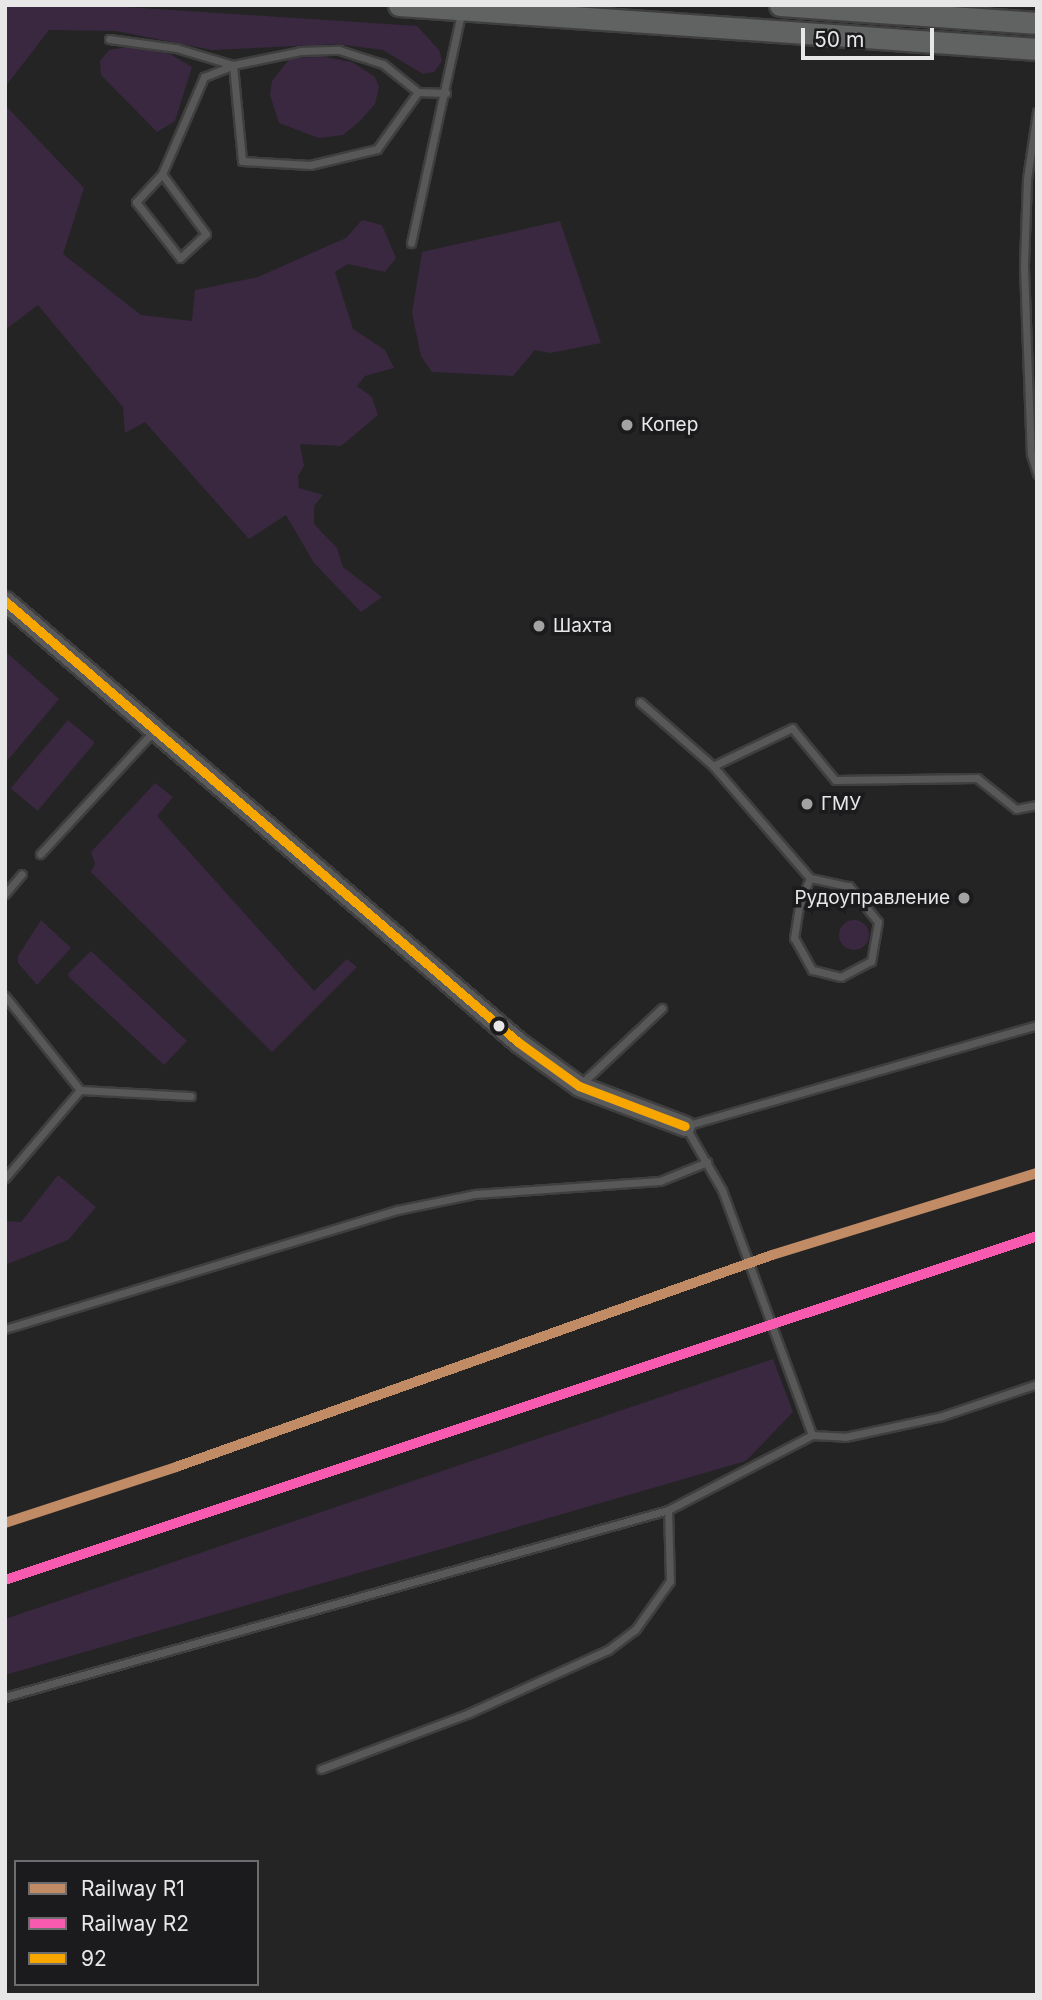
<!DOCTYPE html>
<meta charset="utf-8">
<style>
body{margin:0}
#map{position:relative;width:1042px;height:2000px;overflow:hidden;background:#242424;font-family:Inter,sans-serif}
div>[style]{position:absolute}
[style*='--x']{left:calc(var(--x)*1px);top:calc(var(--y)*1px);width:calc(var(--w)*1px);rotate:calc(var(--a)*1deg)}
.green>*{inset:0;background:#3a2840;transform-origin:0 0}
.round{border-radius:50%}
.roads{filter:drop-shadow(2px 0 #3f3f3f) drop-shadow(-2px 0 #3f3f3f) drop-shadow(0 2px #3f3f3f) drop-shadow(0 -2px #3f3f3f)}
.lane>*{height:7px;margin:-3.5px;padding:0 3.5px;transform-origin:3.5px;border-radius:3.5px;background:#585858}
.secondary>*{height:19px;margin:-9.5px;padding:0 9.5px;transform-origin:9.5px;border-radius:9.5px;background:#5a5a5a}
.primary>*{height:21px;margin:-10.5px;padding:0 10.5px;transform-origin:10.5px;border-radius:10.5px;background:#616262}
.bus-1>*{height:9px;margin:-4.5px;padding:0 4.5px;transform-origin:4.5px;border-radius:4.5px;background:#f7a600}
.rail-1>*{height:10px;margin:-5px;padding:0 5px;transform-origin:5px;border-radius:5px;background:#c18c65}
.rail-2>*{height:10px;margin:-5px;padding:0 5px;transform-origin:5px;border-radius:5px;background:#f75aaf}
.dots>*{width:19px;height:19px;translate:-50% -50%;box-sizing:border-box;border:4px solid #1b1a1c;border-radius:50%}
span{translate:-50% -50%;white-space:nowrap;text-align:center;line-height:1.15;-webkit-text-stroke:7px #1b1a1c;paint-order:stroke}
.poi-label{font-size:19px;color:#e8e7e8}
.left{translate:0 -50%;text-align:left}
.right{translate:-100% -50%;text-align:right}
.frame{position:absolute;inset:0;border:7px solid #e8e7e8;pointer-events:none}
.legend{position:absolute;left:14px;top:1860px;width:245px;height:126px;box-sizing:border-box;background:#1b1a1c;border:2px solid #6d6c6e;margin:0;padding:9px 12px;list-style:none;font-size:21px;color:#e8e7e8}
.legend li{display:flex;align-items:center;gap:14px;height:35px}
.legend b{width:35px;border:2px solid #6d6c6e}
.scale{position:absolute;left:801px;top:28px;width:133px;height:32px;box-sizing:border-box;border:4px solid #e8e7e8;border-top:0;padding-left:9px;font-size:21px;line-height:24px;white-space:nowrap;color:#e8e7e8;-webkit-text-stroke:5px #1b1a1c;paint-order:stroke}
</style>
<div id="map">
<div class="green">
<div style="clip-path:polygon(5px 5px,96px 5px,417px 26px,439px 50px,442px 61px,434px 72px,423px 74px,383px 50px,337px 44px,212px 50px,116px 31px,49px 30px,5px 87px)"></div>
<div style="clip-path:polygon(133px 46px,170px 54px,192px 67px,175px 121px,157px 132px,101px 75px,100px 61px,109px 50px)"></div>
<div style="clip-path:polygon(324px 57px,352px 62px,375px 77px,379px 87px,375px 104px,359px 122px,343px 135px,319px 138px,279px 123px,270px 95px,272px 81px,290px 58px)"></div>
<div style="clip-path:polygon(5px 105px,84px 188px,63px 254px,141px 315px,192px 321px,195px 290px,258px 277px,346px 238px,362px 220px,382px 225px,396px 258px,385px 272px,348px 264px,335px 272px,353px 329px,385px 350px,394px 368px,365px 376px,357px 386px,372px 397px,378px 415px,341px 446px,300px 444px,304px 466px,298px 476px,299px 488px,323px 495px,314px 506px,314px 524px,337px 548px,343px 567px,382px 597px,361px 612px,314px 563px,286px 515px,249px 539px,145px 422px,125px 433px,123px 407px,38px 305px,5px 330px)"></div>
<div style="clip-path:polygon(560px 221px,601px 343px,550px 353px,535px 350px,513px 376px,432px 372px,421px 356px,412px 313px,422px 252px)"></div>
<div style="clip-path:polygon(5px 651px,59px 699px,7px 761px,5px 760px)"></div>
<div style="left:68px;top:720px;width:35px;height:89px;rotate:40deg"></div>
<div style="clip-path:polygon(155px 783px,173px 797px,157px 816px,314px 991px,347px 959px,357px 967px,272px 1052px,91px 872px,95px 864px,91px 852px)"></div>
<div style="clip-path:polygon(41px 920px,71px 948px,37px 985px,18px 963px,18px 956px)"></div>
<div class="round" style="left:839px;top:920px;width:30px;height:30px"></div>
<div style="clip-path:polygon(91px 951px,187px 1041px,164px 1065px,70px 978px,68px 974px)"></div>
<div style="clip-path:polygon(58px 1175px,96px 1207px,68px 1240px,5px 1265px,5px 1221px,21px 1222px)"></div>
<div style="clip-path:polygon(773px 1359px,793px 1412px,746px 1461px,5px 1675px,5px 1619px)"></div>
</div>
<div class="roads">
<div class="lane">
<div style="--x:109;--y:39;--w:68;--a:7.7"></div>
<div style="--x:176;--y:48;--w:59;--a:16.6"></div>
<div style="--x:233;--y:65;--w:96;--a:84.6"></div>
<div style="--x:242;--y:161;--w:68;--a:3.4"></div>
<div style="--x:310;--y:165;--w:69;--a:-13.4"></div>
<div style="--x:377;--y:149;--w:70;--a:-54.3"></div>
<div style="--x:1037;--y:112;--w:68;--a:98.5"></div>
<div style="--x:1027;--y:179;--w:88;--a:92"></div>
<div style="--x:1024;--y:267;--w:187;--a:87.9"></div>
<div style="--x:1031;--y:454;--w:21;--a:73"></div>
<div style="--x:162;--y:174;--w:38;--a:133"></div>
<div style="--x:136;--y:202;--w:71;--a:51.8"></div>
<div style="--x:180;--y:258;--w:35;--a:-43"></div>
<div style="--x:206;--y:234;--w:74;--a:-126.3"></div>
<div style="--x:162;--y:174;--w:106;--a:-66.6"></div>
<div style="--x:204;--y:77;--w:31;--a:-22"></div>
<div style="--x:233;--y:65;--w:69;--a:-11.6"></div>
<div style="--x:301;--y:51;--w:38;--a:-2"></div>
<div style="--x:339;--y:50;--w:46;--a:17.7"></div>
<div style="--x:383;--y:64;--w:45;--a:38.7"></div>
<div style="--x:418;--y:92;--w:28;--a:2"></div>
<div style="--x:411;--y:243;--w:235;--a:-77.7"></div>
<div style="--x:640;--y:702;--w:97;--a:41.2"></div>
<div style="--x:713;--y:766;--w:88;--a:-25.7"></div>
<div style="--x:792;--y:728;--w:67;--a:50.4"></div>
<div style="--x:835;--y:780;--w:142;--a:-0.8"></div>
<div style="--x:977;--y:778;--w:50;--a:38.5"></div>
<div style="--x:1016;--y:809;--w:21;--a:-11"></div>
<div style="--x:713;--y:766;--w:148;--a:49.1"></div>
<div style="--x:810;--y:878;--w:40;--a:12"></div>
<div style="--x:849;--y:886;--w:46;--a:51.1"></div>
<div style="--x:878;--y:922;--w:40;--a:100"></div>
<div style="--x:871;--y:961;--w:34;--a:152"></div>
<div style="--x:841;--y:977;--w:30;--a:-166"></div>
<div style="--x:812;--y:970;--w:37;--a:-119"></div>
<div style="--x:794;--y:938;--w:32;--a:-81"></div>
<div style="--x:799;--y:906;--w:30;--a:-69"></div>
<div style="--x:40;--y:854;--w:168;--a:-47.2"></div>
<div style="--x:5;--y:894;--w:26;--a:-50"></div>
<div style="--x:5;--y:996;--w:120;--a:51.4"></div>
<div style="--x:80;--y:1090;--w:116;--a:130.4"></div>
<div style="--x:1037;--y:1025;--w:366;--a:164"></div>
<div style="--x:685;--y:1126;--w:74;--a:60"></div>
<div style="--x:722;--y:1190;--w:261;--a:69.8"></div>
<div style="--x:812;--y:1435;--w:33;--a:3"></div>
<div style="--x:845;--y:1437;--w:99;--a:-12.2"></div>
<div style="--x:942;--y:1416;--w:100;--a:-18.6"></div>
<div style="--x:581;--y:1084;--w:111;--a:-43.2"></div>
<div style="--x:80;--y:1090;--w:111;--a:3.1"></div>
<div style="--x:5;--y:1329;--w:410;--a:-16.9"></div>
<div style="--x:397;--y:1210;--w:80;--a:-11.6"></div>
<div style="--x:475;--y:1194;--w:185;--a:-4"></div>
<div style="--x:660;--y:1181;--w:51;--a:-22"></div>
<div style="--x:5;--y:1697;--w:689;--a:-15.75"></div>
<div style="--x:668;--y:1510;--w:162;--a:-27.5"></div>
<div style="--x:321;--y:1769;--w:158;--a:-20.7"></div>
<div style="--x:469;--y:1713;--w:153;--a:-24.4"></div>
<div style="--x:608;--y:1650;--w:34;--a:-37"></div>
<div style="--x:635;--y:1630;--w:60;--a:-54.5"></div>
<div style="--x:670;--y:1581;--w:71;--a:-91.6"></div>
</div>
<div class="secondary">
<div style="--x:5;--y:601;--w:676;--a:40.68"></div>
<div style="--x:518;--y:1042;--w:75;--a:35.8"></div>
<div style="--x:579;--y:1086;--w:113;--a:20.7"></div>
</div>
<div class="primary">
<div style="--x:399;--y:5;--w:640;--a:3.95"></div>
<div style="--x:780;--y:5;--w:258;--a:4"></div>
</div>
</div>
<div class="bus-1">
<div style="--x:5;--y:601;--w:676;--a:40.68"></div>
<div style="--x:518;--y:1042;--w:75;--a:35.8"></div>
<div style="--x:579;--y:1086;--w:113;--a:20.7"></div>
</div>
<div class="rail-1">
<div style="--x:5;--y:1523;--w:180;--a:-18.1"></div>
<div style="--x:176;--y:1467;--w:633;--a:-19.58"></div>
<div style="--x:772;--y:1255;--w:277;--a:-17.2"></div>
</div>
<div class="rail-2">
<div style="--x:5;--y:1580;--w:1088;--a:-18.43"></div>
</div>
<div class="dots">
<div style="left:627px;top:425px;background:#a3a3a3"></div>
<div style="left:539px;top:626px;background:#a3a3a3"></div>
<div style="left:807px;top:804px;background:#a3a3a3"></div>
<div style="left:964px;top:898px;background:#a3a3a3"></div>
<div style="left:499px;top:1026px;background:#e8e7e8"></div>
</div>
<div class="poi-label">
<span class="left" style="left:641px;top:425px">Копер</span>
<span class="left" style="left:553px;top:626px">Шахта</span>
<span class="left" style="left:821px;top:804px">ГМУ</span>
<span class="right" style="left:950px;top:898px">Рудоуправление</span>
</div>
<div class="frame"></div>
<ul class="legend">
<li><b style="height:9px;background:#c18c65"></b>Railway R1</li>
<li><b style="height:9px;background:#f75aaf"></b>Railway R2</li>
<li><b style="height:9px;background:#f7a600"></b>92</li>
</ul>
<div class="scale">50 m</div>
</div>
